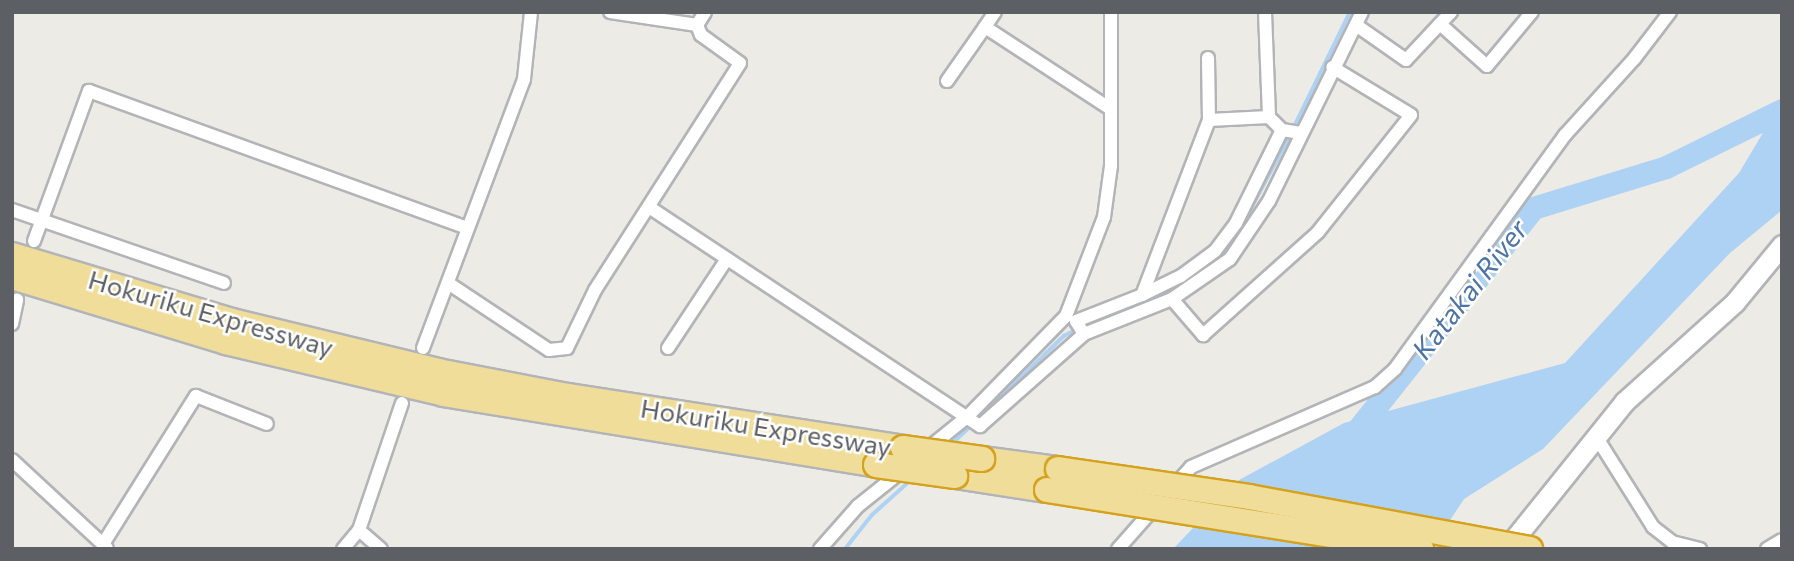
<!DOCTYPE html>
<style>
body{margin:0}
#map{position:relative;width:1794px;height:561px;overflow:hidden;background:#edebe5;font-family:Commissioner,sans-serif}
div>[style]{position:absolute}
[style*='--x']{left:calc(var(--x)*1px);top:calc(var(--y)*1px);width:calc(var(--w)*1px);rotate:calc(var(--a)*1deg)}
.water>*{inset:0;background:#aed2f4}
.stream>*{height:3.5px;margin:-1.75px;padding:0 1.75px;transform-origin:1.75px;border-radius:1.75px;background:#aed2f4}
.river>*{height:23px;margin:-11.5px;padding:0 11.5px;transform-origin:11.5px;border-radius:11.5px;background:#aed2f4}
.roads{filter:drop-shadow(2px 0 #b2b4b8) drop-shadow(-2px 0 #b2b4b8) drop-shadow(0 2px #b2b4b8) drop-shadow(0 -2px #b2b4b8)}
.street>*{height:12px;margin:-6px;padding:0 6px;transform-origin:6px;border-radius:6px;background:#fff}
.secondary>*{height:19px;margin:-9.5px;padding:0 9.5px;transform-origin:9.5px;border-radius:9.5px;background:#fff}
.highway>*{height:24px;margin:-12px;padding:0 12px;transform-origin:12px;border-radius:12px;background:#efdd99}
.bridges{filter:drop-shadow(2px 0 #d4a21d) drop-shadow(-2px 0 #d4a21d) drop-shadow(0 2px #d4a21d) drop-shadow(0 -2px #d4a21d)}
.highway-bridge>*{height:24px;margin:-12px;padding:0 12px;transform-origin:12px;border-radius:12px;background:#efdd99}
span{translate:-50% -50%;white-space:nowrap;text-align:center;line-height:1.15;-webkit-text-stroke:5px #fff;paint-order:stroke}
.street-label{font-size:26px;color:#5c5f63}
.water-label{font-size:28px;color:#4d74a4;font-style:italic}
.frame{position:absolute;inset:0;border:14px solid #5c5f63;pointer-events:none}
</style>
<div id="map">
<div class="water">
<div style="clip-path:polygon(1782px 101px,1782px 210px,1730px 253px,1543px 449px,1464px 499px,1431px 549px,1173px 549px,1239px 480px,1344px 423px,1565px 363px,1739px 173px)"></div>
</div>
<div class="stream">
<div style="--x:1294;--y:127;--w:128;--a:-64"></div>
<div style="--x:1190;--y:276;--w:47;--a:-34.7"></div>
<div style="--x:1229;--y:249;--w:131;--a:-61.7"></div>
<div style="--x:1142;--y:305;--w:38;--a:-30"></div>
<div style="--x:1083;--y:327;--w:34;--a:-21"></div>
<div style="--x:951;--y:445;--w:157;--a:-44"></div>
<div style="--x:1064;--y:336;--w:13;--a:-27"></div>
<div style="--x:845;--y:549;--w:43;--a:-51.5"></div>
<div style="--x:872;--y:515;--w:52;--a:-41.9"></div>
</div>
<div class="river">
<div style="--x:1351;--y:438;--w:293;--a:-51.6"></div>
<div style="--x:1533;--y:208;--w:139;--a:-17.1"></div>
<div style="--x:1666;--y:167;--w:129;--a:-26.2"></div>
</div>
<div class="roads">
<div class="street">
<div style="--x:610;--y:12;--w:88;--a:8.5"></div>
<div style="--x:995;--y:12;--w:18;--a:124"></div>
<div style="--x:985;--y:27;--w:150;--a:33.1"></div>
<div style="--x:1265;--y:12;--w:105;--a:87.8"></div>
<div style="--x:1269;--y:117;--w:18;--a:45"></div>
<div style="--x:1282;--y:130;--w:19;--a:9"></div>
<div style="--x:1440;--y:24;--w:63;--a:41.8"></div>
<div style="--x:1487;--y:66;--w:70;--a:-50.2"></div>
<div style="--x:697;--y:25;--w:15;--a:-58"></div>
<div style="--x:1356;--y:25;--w:61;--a:35"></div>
<div style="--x:1406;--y:60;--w:66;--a:-46.8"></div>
<div style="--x:1208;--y:58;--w:62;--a:89.1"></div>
<div style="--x:1209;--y:120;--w:60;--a:-2.9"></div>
<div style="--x:947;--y:81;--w:66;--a:-54.9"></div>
<div style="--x:1209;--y:120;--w:187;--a:110.9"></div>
<div style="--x:1142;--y:295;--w:43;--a:-26"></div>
<div style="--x:1181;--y:276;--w:42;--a:-36.3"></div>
<div style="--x:1215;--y:251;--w:35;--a:-53"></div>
<div style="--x:1236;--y:223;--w:104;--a:-63.7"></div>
<div style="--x:649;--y:207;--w:397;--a:33.5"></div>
<div style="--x:980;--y:426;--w:139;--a:-41.5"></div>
<div style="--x:1084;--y:334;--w:95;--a:-21.7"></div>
<div style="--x:1172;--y:299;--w:70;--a:-34.6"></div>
<div style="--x:1230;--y:259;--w:70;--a:-56.1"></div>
<div style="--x:1269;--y:201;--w:211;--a:-63.8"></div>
<div style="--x:12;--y:210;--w:224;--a:19"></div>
<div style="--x:34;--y:241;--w:160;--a:-69.9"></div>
<div style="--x:89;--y:91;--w:402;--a:19.9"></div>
<div style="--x:448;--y:283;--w:121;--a:33.6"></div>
<div style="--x:549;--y:350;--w:18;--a:-6"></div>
<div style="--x:567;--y:348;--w:64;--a:-64.2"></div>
<div style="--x:595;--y:290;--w:269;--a:-57.4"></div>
<div style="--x:740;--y:63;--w:48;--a:-144.3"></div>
<div style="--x:701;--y:35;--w:11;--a:-112"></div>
<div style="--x:1172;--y:299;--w:48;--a:49.3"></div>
<div style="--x:1203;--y:335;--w:154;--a:-41.8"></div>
<div style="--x:1318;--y:232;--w:149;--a:-51.5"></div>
<div style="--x:1411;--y:115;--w:92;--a:-148.7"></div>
<div style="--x:12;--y:324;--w:25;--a:-78"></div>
<div style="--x:1084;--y:334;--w:15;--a:-122"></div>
<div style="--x:1076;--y:321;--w:71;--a:-21.5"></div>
<div style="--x:423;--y:348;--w:287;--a:-69.4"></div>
<div style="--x:524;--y:79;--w:67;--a:-84"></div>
<div style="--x:668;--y:348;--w:107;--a:-56.5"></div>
<div style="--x:1597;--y:438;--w:105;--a:57.8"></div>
<div style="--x:1653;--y:527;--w:24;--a:38"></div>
<div style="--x:1672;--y:542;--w:29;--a:14"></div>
<div style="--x:925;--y:451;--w:54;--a:-39"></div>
<div style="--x:967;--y:417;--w:141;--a:-45.6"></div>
<div style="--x:1066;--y:316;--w:106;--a:-69"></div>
<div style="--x:1104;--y:217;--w:51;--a:-82.2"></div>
<div style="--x:1111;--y:166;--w:154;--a:-90"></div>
<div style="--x:12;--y:460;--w:129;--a:42.8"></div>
<div style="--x:1174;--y:486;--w:25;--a:-48"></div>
<div style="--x:1191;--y:467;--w:201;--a:-23.5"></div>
<div style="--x:1375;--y:387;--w:27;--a:-42"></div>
<div style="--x:1395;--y:369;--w:289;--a:-54"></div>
<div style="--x:1565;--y:135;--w:103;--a:-47.8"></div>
<div style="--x:1634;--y:59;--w:59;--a:-52.5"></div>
<div style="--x:359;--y:530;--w:29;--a:41"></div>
<div style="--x:103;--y:544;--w:175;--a:-57.9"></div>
<div style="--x:196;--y:396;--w:76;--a:21.5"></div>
<div style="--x:343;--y:549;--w:25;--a:-50"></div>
<div style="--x:359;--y:530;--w:134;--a:-71.3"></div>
<div style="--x:820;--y:549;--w:57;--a:-48.5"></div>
<div style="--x:858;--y:506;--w:58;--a:-38.7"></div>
<div style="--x:1118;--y:549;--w:56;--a:-48.6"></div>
<div style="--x:1767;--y:549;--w:17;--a:-31"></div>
</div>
<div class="secondary">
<div style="--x:1506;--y:549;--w:189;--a:-51.2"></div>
<div style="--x:1624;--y:402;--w:149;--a:-42"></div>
<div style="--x:1735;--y:302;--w:74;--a:-50.5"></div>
</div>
<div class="highway">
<div style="--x:12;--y:255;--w:230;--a:16.7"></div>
<div style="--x:232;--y:321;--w:212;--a:13.6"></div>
<div style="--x:438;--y:371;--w:132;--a:10.9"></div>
<div style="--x:568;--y:396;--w:339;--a:8.8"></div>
<div style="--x:12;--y:277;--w:224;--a:16.9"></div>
<div style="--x:226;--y:342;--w:224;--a:13.4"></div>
<div style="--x:444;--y:394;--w:438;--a:9.3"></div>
<div style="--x:982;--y:459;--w:77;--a:7.5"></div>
<div style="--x:955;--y:476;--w:93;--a:8.7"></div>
</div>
</div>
<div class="bridges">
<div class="highway-bridge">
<div style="--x:903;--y:448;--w:80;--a:7.9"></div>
<div style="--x:876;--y:465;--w:80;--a:7.9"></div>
<div style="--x:1058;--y:469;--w:193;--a:8.3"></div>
<div style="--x:1249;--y:497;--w:286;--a:10.5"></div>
<div style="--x:1047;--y:490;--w:379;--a:9"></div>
</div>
</div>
<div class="street-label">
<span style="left:211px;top:313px;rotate:16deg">Hokuriku Expressway</span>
<span style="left:766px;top:427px;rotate:9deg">Hokuriku Expressway</span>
</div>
<div class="water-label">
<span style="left:1469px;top:289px;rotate:-52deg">Katakai River</span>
</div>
<div class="frame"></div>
</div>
